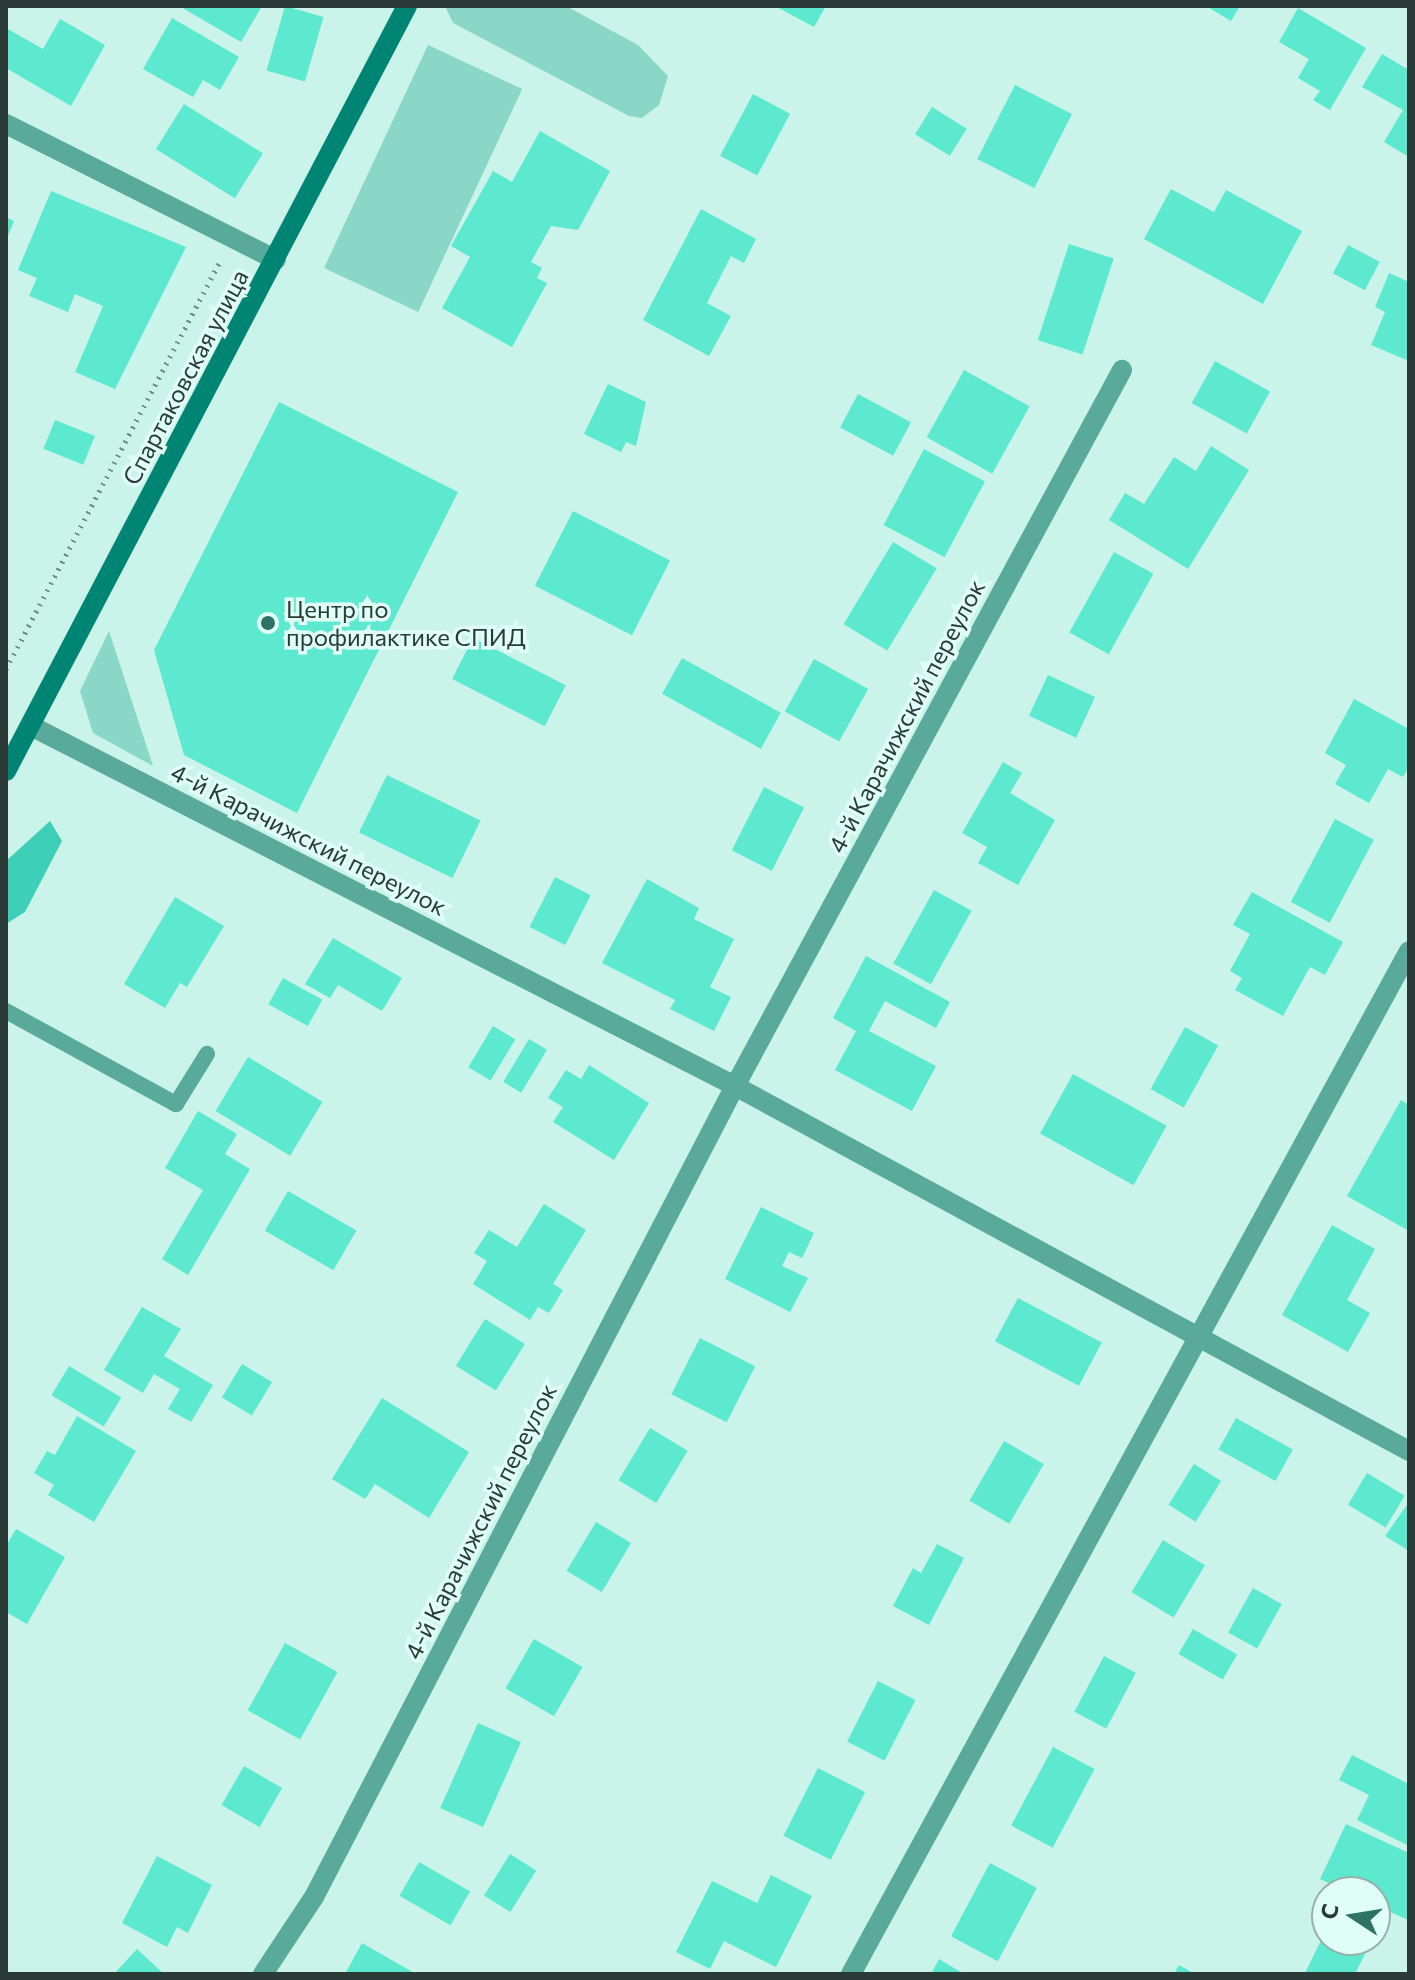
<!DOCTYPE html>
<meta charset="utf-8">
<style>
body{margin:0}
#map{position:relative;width:1415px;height:1980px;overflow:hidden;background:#caf3e9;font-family:Commissioner,sans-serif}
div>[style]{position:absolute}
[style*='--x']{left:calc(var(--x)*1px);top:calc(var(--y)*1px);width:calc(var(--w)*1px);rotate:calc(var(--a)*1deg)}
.green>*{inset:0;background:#8bd7c7;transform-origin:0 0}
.forest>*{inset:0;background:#3dcfb7}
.building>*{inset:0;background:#5de8d0;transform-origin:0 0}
.path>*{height:5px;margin-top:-2.5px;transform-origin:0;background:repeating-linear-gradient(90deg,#749089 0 2px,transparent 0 8px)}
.lane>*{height:16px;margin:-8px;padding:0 8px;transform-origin:8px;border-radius:8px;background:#59aa9a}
.street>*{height:20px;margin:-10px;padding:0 10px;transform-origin:10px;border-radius:10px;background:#59aa9a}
.secondary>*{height:20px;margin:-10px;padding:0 10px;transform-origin:10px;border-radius:10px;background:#008574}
.dots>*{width:22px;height:22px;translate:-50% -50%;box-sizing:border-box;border:4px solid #defef6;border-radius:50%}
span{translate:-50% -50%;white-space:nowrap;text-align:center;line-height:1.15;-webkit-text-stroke:7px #defef6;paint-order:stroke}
.street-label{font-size:24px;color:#2a3b37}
.poi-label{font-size:24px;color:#2a3b37}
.left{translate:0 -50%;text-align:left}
.frame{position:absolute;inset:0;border:8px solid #2a3b37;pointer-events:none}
.north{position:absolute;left:1311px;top:1876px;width:80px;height:80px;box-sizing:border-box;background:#defef6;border:2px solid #96b0aa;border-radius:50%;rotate:282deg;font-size:22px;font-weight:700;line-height:32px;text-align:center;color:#2a3b37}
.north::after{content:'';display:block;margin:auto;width:28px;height:36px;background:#2e7266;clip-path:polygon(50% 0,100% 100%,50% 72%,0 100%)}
</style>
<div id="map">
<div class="green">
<div style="clip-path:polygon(566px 6px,638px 45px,668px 76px,659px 105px,642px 118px,629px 116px,453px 23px,446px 8px)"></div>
<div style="left:428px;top:45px;width:104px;height:246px;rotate:25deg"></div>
<div style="clip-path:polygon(109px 631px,153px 766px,93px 733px,80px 691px)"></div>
</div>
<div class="forest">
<div style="clip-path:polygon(50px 821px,62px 841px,25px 912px,6px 924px,6px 861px)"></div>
</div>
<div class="building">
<div style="clip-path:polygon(179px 6px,262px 6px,241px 42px)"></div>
<div style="left:285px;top:6px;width:40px;height:67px;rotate:16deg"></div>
<div style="clip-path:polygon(775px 6px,826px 6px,814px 27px)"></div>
<div style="clip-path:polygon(1206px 6px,1240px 6px,1231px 21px)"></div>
<div style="clip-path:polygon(1298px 8px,1366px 48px,1330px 110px,1313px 100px,1320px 91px,1298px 78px,1309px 59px,1279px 42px)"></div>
<div style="clip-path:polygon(172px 18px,239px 57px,220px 90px,203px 80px,193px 97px,143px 69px)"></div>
<div style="clip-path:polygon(60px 19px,105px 45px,71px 106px,6px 68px,6px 28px,43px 49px)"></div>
<div style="clip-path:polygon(1382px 54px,1409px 70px,1409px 157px,1384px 142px,1403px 110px,1362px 87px)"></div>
<div style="left:1015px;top:85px;width:64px;height:83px;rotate:27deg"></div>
<div style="left:753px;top:94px;width:42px;height:70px;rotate:28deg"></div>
<div style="left:184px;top:104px;width:93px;height:53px;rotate:32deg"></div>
<div style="left:932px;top:107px;width:41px;height:32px;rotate:32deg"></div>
<div style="clip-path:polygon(540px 131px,610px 171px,578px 230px,551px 226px,531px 262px,542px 268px,537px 278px,547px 283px,512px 347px,442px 308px,470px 257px,451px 246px,493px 171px,512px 182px)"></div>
<div style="clip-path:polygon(1171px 189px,1214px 212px,1226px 190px,1302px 231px,1263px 304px,1144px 239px)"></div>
<div style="clip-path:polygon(51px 191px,186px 247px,115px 389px,75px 372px,103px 306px,75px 294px,68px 312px,29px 296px,37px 278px,18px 270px)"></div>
<div style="clip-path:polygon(701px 209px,756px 239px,744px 263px,731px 256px,707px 303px,731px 316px,709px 356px,643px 320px)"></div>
<div style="clip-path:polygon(6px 217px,14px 221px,6px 241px)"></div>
<div style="left:1069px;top:244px;width:47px;height:101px;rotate:18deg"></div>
<div style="left:1348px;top:245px;width:36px;height:32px;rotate:28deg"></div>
<div style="clip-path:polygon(1389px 273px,1409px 282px,1409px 361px,1371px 345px,1385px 312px,1375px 307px)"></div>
<div style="left:1215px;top:361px;width:63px;height:48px;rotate:29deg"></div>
<div style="left:964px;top:370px;width:75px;height:77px;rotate:29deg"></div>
<div style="clip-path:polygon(608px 384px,646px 402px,636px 446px,626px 442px,621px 452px,584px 434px)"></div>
<div style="left:858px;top:394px;width:60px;height:38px;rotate:28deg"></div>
<div style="clip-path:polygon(279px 402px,458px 492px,297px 813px,184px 755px,154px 650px)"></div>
<div style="left:55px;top:420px;width:43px;height:31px;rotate:22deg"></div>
<div style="clip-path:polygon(1211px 446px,1249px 470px,1188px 569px,1109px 520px,1125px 493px,1144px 504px,1174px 457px,1196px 471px)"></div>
<div style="left:924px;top:449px;width:69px;height:86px;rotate:28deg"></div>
<div style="left:573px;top:511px;width:109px;height:84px;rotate:27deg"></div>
<div style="left:893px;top:542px;width:51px;height:96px;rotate:31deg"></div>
<div style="left:1114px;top:552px;width:45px;height:92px;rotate:29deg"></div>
<div style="left:473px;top:638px;width:104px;height:46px;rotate:27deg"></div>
<div style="left:682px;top:658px;width:113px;height:41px;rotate:29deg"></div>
<div style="left:814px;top:659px;width:62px;height:60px;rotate:29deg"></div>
<div style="left:1048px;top:675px;width:52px;height:45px;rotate:25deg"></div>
<div style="clip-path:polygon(1354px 699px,1409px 729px,1409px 767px,1403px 777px,1388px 769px,1369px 803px,1335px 784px,1346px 765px,1325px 753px)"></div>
<div style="clip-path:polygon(1003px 762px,1022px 773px,1010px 793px,1055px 820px,1018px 885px,978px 863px,987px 847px,962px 833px)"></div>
<div style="left:387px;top:775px;width:104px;height:64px;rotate:26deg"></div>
<div style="left:764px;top:787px;width:45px;height:71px;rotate:27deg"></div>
<div style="left:1335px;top:819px;width:44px;height:94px;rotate:28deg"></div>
<div style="left:555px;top:877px;width:40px;height:56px;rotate:27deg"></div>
<div style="clip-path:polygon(647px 879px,699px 908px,694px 919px,734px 939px,710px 987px,731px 997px,714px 1031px,670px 1009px,675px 1000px,602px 963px)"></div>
<div style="left:934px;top:890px;width:43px;height:84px;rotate:29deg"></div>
<div style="clip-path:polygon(1252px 892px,1343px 942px,1325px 975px,1310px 967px,1283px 1016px,1235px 990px,1242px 978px,1230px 971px,1250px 934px,1233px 925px)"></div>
<div style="clip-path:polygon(175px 897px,224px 926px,187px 987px,180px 983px,165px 1008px,124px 984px)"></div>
<div style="clip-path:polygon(333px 938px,402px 978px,382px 1011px,338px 985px,330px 998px,305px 984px)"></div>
<div style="clip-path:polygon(866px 956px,950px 1002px,936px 1028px,885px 1001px,869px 1031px,936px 1066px,912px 1111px,835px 1070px,856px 1031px,833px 1018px)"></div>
<div style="left:283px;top:978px;width:45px;height:30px;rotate:29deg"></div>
<div style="left:493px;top:1026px;width:26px;height:48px;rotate:31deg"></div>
<div style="left:1185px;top:1027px;width:38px;height:71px;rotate:29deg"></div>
<div style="left:529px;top:1039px;width:21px;height:50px;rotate:31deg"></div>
<div style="left:248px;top:1057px;width:87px;height:63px;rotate:31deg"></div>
<div style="clip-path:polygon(589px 1065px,649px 1103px,614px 1160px,553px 1122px,563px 1107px,548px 1098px,566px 1070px,581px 1079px)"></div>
<div style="left:1073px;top:1074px;width:107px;height:68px;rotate:29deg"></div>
<div style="clip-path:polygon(1401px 1100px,1409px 1105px,1409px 1231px,1347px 1196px)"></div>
<div style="clip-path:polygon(198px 1111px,237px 1134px,225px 1154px,250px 1169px,188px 1275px,162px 1259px,203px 1190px,165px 1168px)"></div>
<div style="left:288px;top:1191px;width:79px;height:46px;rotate:30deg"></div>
<div style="clip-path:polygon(544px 1204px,586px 1230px,553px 1284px,563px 1290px,549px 1313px,538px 1307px,530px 1320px,473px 1284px,487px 1261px,474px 1253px,489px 1230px,517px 1247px)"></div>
<div style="clip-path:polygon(761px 1207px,814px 1233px,802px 1258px,789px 1252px,782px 1266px,808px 1278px,790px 1312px,725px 1279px)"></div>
<div style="clip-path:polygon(1332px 1225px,1375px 1249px,1347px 1300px,1370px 1313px,1348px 1352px,1282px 1315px)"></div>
<div style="left:1018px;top:1298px;width:95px;height:49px;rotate:28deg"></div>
<div style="clip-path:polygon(142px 1307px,181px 1329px,164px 1356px,213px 1385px,191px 1422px,168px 1409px,180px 1389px,154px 1374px,143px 1393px,104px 1370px)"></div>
<div style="left:485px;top:1319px;width:47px;height:55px;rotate:32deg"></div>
<div style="left:700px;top:1338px;width:62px;height:63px;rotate:27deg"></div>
<div style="left:242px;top:1364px;width:35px;height:39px;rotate:31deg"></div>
<div style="left:69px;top:1366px;width:61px;height:34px;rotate:31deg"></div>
<div style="clip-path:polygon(382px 1398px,469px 1452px,429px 1518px,375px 1484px,365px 1499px,332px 1479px)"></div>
<div style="clip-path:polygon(77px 1416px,136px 1451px,94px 1522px,48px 1495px,54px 1485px,34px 1473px,47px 1451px,55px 1455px)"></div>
<div style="left:1236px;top:1418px;width:65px;height:36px;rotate:29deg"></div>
<div style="left:650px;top:1428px;width:44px;height:61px;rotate:31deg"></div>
<div style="left:1004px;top:1441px;width:46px;height:69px;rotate:30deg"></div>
<div style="left:1194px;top:1464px;width:32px;height:48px;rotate:32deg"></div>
<div style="left:1367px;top:1473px;width:44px;height:37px;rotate:31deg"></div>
<div style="clip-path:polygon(1409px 1502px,1409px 1551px,1385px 1536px)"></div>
<div style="left:596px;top:1522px;width:41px;height:57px;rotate:31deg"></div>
<div style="clip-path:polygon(16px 1529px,65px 1557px,27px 1624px,6px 1612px,6px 1546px)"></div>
<div style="left:1163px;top:1540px;width:49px;height:61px;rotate:31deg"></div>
<div style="clip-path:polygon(937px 1544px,964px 1558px,929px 1625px,893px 1606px,913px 1568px,921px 1573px)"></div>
<div style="left:1253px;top:1588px;width:33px;height:51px;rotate:29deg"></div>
<div style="left:1193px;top:1629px;width:51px;height:29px;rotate:30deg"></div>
<div style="left:534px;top:1639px;width:56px;height:57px;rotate:30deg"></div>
<div style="left:285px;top:1643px;width:60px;height:77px;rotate:29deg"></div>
<div style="left:1104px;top:1656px;width:36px;height:63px;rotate:28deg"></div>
<div style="left:878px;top:1681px;width:42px;height:68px;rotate:27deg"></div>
<div style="left:478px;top:1723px;width:47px;height:93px;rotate:24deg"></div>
<div style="left:1053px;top:1747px;width:47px;height:89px;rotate:28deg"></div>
<div style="clip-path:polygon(1352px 1755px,1409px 1784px,1409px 1846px,1357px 1820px,1369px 1795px,1339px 1780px)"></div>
<div style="left:244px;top:1766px;width:44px;height:45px;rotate:30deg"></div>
<div style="left:818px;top:1768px;width:53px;height:76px;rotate:27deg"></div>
<div style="clip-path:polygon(1346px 1824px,1409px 1853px,1408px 1920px,1375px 1905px,1375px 1892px,1348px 1892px,1320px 1879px)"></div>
<div style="left:510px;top:1854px;width:31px;height:49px;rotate:32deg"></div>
<div style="clip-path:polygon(157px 1856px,212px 1885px,188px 1933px,177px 1927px,167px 1947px,122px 1923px)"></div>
<div style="left:419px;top:1862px;width:59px;height:39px;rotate:30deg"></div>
<div style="left:990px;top:1863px;width:53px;height:83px;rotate:28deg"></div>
<div style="clip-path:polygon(771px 1875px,812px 1896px,776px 1967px,724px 1941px,710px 1969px,676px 1952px,712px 1881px,757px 1903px)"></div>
<div style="clip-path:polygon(1327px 1928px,1327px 1940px,1372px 1940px,1355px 1974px,1305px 1973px)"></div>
<div style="clip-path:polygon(362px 1943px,416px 1974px,345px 1974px)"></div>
<div style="clip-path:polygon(137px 1949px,164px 1974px,114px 1974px)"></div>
<div style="clip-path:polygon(939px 1959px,964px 1974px,931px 1974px)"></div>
<div style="clip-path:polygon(1179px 1965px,1195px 1974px,1174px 1974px)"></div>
</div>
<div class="path">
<div style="--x:6;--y:669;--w:458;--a:-62.3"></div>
</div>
<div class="lane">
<div style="--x:6;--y:1011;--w:194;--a:28.7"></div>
<div style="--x:176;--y:1104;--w:59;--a:-58.2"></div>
</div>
<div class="street">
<div style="--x:6;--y:124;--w:302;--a:26.7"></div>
<div style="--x:31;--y:726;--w:791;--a:27.08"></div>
<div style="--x:735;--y:1086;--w:766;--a:28.44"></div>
<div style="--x:263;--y:1974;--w:92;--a:-56.5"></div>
<div style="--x:314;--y:1897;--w:914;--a:-62.57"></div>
<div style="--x:735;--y:1086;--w:814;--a:-61.61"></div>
<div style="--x:851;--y:1974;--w:1165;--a:-61.39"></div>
</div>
<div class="secondary">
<div style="--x:6;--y:771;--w:864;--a:-62.34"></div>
</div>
<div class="dots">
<div style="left:268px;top:623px;background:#2e7266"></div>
</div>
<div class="street-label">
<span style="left:185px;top:377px;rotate:-62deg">Спартаковская улица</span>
<span style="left:906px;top:716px;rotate:-62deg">4-й Карачижский переулок</span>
<span style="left:309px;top:839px;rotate:27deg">4-й Карачижский переулок</span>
<span style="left:480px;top:1521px;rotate:-63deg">4-й Карачижский переулок</span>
</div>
<div class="poi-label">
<span class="left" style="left:286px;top:623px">Центр по<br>профилактике СПИД</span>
</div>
<div class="frame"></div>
<div class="north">С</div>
</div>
